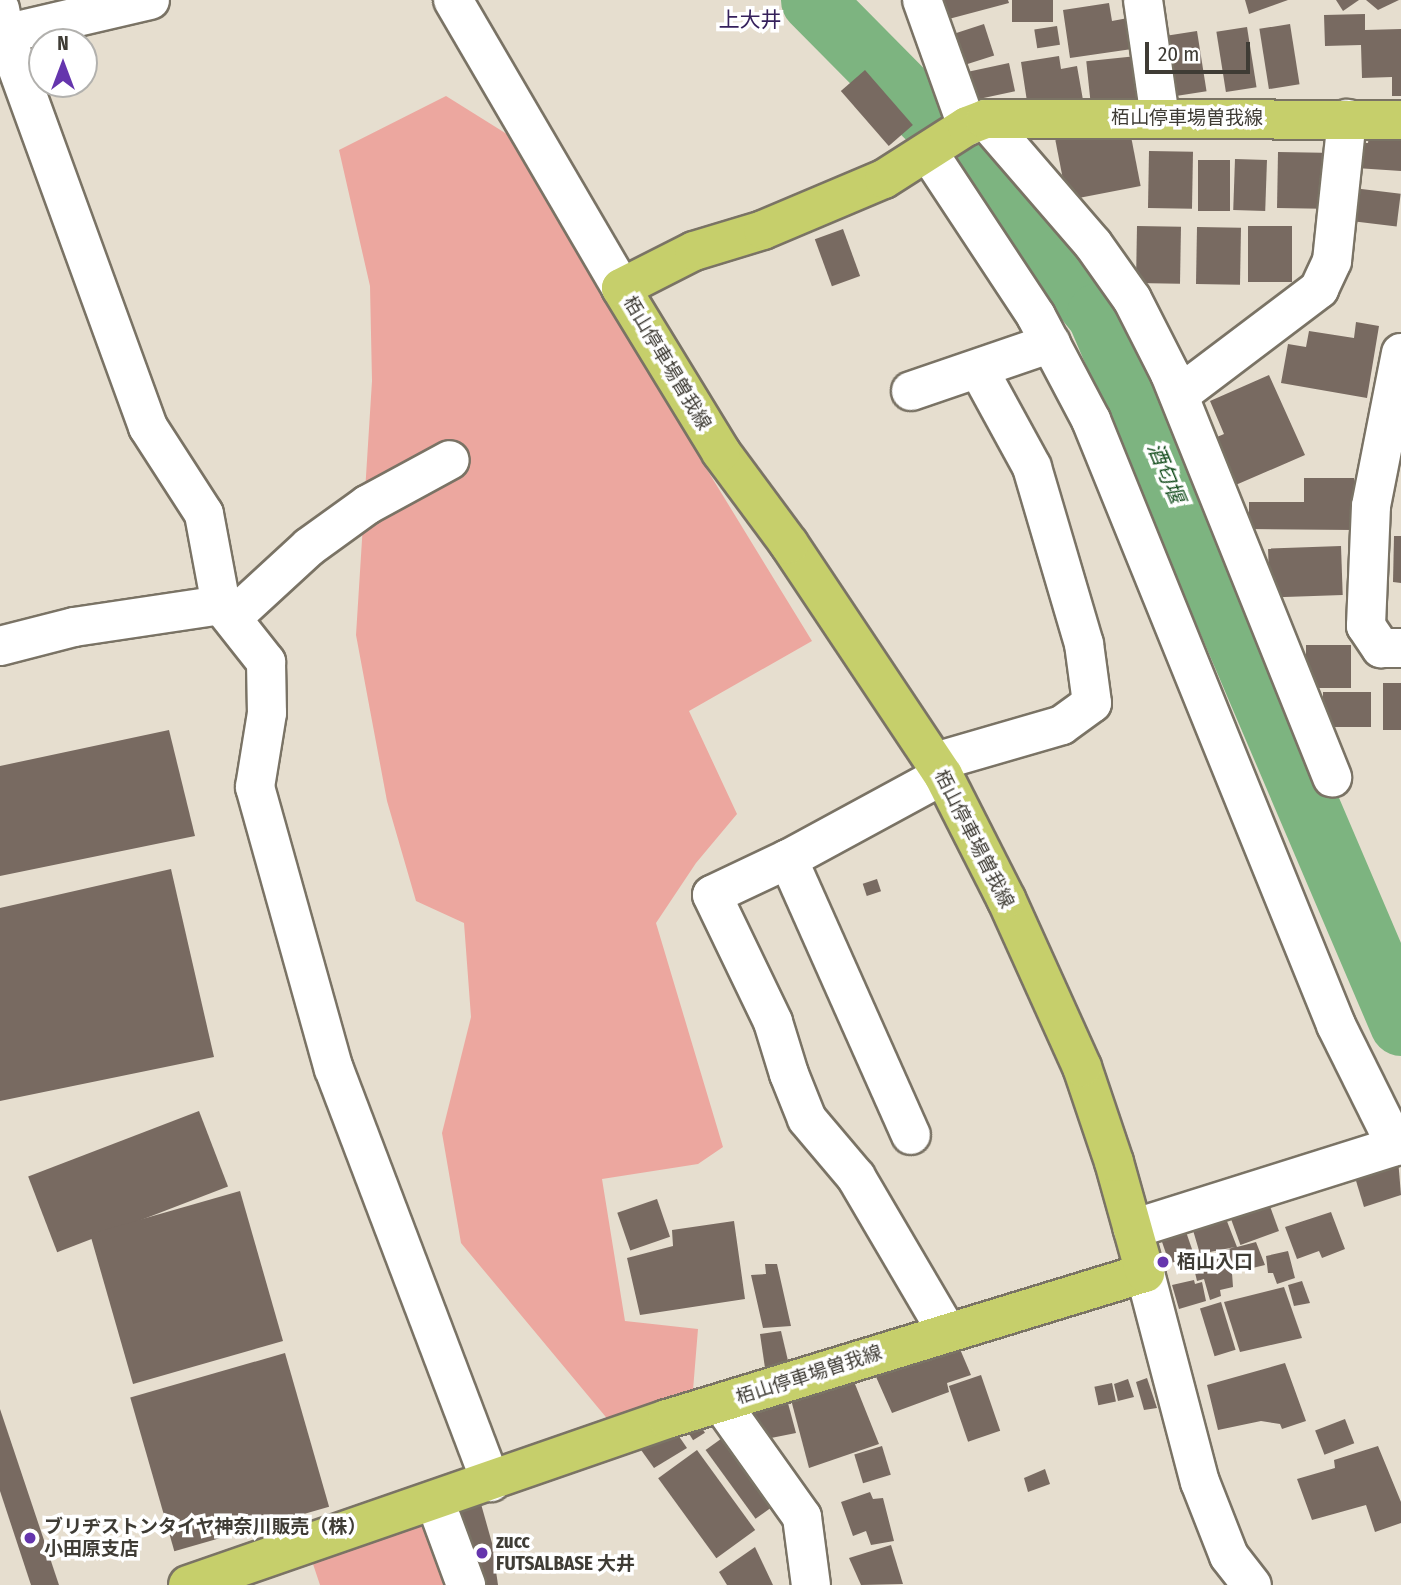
<!DOCTYPE html>
<meta charset="utf-8">
<style>
body{margin:0}
#map{position:relative;width:1401px;height:1585px;overflow:hidden;background:#e6decf;font-family:"Fira Sans Condensed","Noto Sans JP",sans-serif}
div>[style]{position:absolute}
[style*='--x']{left:calc(var(--x)*1px);top:calc(var(--y)*1px);width:calc(var(--w)*1px);rotate:calc(var(--a)*1deg)}
.green>*{inset:0;background:#eca79f}
.river>*{height:63px;margin:-31.5px;padding:0 31.5px;transform-origin:31.5px;border-radius:31.5px;background:#7db480}
.building>*{inset:0;background:#786a61;transform-origin:0 0}
.roads{filter:drop-shadow(2px 0 #7a7365) drop-shadow(-2px 0 #7a7365) drop-shadow(0 2px #7a7365) drop-shadow(0 -2px #7a7365)}
.minor>*{height:38px;margin:-19px;padding:0 19px;transform-origin:19px;border-radius:19px;background:#fff}
.major>*{height:38px;margin:-19px;padding:0 19px;transform-origin:19px;border-radius:19px;background:#c6cf6b}
.dots>*{width:19px;height:19px;translate:-50% -50%;box-sizing:border-box;border:4px solid #fff;border-radius:50%}
span{translate:-50% -50%;white-space:nowrap;text-align:center;line-height:1.15;-webkit-text-stroke:7px #fff;paint-order:stroke}
.street-label{font-size:19px;color:#3f3c35}
.poi-label{font-size:19px;color:#3f3c35;font-weight:700}
.left{translate:0 -50%;text-align:left}
.neighbourhood-label{font-size:21px;color:#36215c}
.water-label{font-size:21px;color:#114b1a;font-style:italic}
.north{position:absolute;left:28px;top:28px;width:70px;height:70px;box-sizing:border-box;background:#fff;border:2px solid #b2b1ae;border-radius:50%;rotate:0deg;font-size:19px;font-weight:700;line-height:28px;text-align:center;color:#3f3c35}
.north::after{content:'';display:block;margin:auto;width:24px;height:32px;background:#6535ad;clip-path:polygon(50% 0,100% 100%,50% 72%,0 100%)}
.scale{position:absolute;left:1145px;top:42px;width:105px;height:32px;box-sizing:border-box;border:4px solid #3f3c35;border-top:0;padding-left:9px;font-size:21px;line-height:24px;white-space:nowrap;color:#3f3c35;-webkit-text-stroke:5px #fff;paint-order:stroke}
</style>
<div id="map">
<div class="green">
<div style="clip-path:polygon(446px 96px,515px 139px,657px 388px,812px 641px,689px 711px,737px 814px,696px 863px,656px 923px,723px 1147px,698px 1164px,602px 1179px,625px 1321px,698px 1329px,693px 1390px,610px 1422px,461px 1243px,442px 1133px,471px 1017px,464px 923px,416px 901px,387px 801px,356px 635px,372px 381px,370px 286px,339px 150px)"></div>
<div style="clip-path:polygon(429px 1521px,451px 1585px,320px 1585px,312px 1561px)"></div>
</div>
<div class="river">
<div style="--x:812;--y:0;--w:233;--a:45.3"></div>
<div style="--x:976;--y:166;--w:192;--a:50.5"></div>
<div style="--x:1098;--y:314;--w:772;--a:66.89"></div>
</div>
<div class="building">
<div style="clip-path:polygon(939px 0,1008px 0,1009px 3px,945px 20px)"></div>
<div style="left:1012px;top:0;width:41px;height:22px"></div>
<div style="clip-path:polygon(1245px 0,1288px 0,1249px 14px)"></div>
<div style="clip-path:polygon(1336px 0,1359px 0,1343px 11px)"></div>
<div style="clip-path:polygon(1366px 0,1399px 0,1378px 10px)"></div>
<div style="clip-path:polygon(1109px 3px,1112px 21px,1128px 18px,1132px 49px,1070px 58px,1063px 10px)"></div>
<div style="clip-path:polygon(1365px 14px,1365px 30px,1401px 29px,1401px 96px,1392px 96px,1392px 77px,1362px 78px,1361px 45px,1325px 46px,1324px 15px)"></div>
<div style="left:984px;top:24px;width:33px;height:42px;rotate:72deg"></div>
<div style="left:1290px;top:24px;width:61px;height:31px;rotate:81deg"></div>
<div style="left:1057px;top:26px;width:19px;height:23px;rotate:81deg"></div>
<div style="left:1247px;top:27px;width:61px;height:31px;rotate:81deg"></div>
<div style="left:1197px;top:31px;width:61px;height:31px;rotate:81deg"></div>
<div style="clip-path:polygon(1059px 56px,1061px 69px,1077px 66px,1083px 100px,1028px 108px,1021px 62px)"></div>
<div style="left:1137px;top:56px;width:47px;height:51px;rotate:84deg"></div>
<div style="left:1009px;top:63px;width:29px;height:43px;rotate:78deg"></div>
<div style="left:865px;top:70px;width:73px;height:32px;rotate:49deg"></div>
<div style="left:1129px;top:126px;width:61px;height:75px;rotate:79deg"></div>
<div style="clip-path:polygon(1369px 135px,1401px 136px,1401px 171px,1356px 168px,1358px 143px,1368px 143px)"></div>
<div style="left:1149px;top:151px;width:44px;height:57px;rotate:1deg"></div>
<div style="left:1278px;top:152px;width:44px;height:56px;rotate:1deg"></div>
<div style="left:1235px;top:159px;width:32px;height:51px;rotate:2deg"></div>
<div style="left:1198px;top:160px;width:32px;height:51px"></div>
<div style="left:1353px;top:188px;width:48px;height:33px;rotate:7deg"></div>
<div style="left:1137px;top:226px;width:44px;height:57px;rotate:1deg"></div>
<div style="left:1248px;top:226px;width:44px;height:56px"></div>
<div style="left:1197px;top:227px;width:44px;height:57px;rotate:1deg"></div>
<div style="left:843px;top:229px;width:50px;height:30px;rotate:70deg"></div>
<div style="clip-path:polygon(1356px 322px,1379px 326px,1367px 398px,1281px 383px,1288px 344px,1306px 347px,1309px 331px,1354px 338px)"></div>
<div style="clip-path:polygon(1269px 375px,1305px 455px,1231px 487px,1210px 440px,1224px 434px,1210px 401px)"></div>
<div style="clip-path:polygon(1304px 478px,1354px 478px,1354px 530px,1249px 529px,1249px 502px,1304px 502px)"></div>
<div style="clip-path:polygon(1394px 536px,1401px 536px,1401px 583px,1393px 582px)"></div>
<div style="left:1341px;top:546px;width:49px;height:73px;rotate:88deg"></div>
<div style="left:1306px;top:645px;width:45px;height:43px"></div>
<div style="left:1383px;top:683px;width:18px;height:47px"></div>
<div style="left:1323px;top:692px;width:48px;height:35px"></div>
<div style="clip-path:polygon(169px 730px,195px 836px,0 876px,0 766px)"></div>
<div style="clip-path:polygon(171px 869px,214px 1057px,0 1101px,0 908px)"></div>
<div style="left:877px;top:879px;width:13px;height:15px;rotate:72deg"></div>
<div style="left:199px;top:1111px;width:81px;height:183px;rotate:69deg"></div>
<div style="clip-path:polygon(1398px 1159px,1401px 1195px,1364px 1207px,1353px 1171px)"></div>
<div style="left:240px;top:1191px;width:156px;height:156px;rotate:74deg"></div>
<div style="left:1267px;top:1198px;width:35px;height:41px;rotate:70deg"></div>
<div style="left:657px;top:1199px;width:40px;height:42px;rotate:71deg"></div>
<div style="clip-path:polygon(1223px 1211px,1237px 1247px,1256px 1242px,1265px 1265px,1232px 1273px,1233px 1287px,1220px 1290px,1221px 1296px,1210px 1300px,1204px 1279px,1197px 1281px,1192px 1260px,1235px 1247px,1200px 1254px,1190px 1220px)"></div>
<div style="clip-path:polygon(1331px 1212px,1345px 1249px,1322px 1258px,1319px 1251px,1297px 1259px,1285px 1227px)"></div>
<div style="clip-path:polygon(734px 1221px,745px 1299px,640px 1315px,627px 1258px,673px 1246px,672px 1230px)"></div>
<div style="left:1183px;top:1223px;width:34px;height:26px;rotate:71deg"></div>
<div style="clip-path:polygon(1288px 1251px,1295px 1278px,1277px 1284px,1273px 1273px,1268px 1273px,1266px 1256px)"></div>
<div style="clip-path:polygon(765px 1264px,777px 1264px,791px 1326px,763px 1328px,751px 1275px,766px 1274px)"></div>
<div style="clip-path:polygon(1194px 1280px,1195px 1284px,1202px 1282px,1206px 1301px,1179px 1309px,1172px 1285px)"></div>
<div style="clip-path:polygon(1302px 1281px,1310px 1303px,1294px 1306px,1288px 1285px)"></div>
<div style="clip-path:polygon(1284px 1287px,1302px 1338px,1240px 1352px,1224px 1302px)"></div>
<div style="left:1221px;top:1302px;width:50px;height:22px;rotate:73deg"></div>
<div style="clip-path:polygon(781px 1331px,789px 1365px,765px 1368px,760px 1334px)"></div>
<div style="clip-path:polygon(954px 1335px,971px 1375px,947px 1383px,949px 1392px,892px 1413px,869px 1361px)"></div>
<div style="left:285px;top:1353px;width:160px;height:161px;rotate:74deg"></div>
<div style="clip-path:polygon(1285px 1363px,1306px 1421px,1282px 1429px,1280px 1424px,1261px 1421px,1218px 1430px,1207px 1385px)"></div>
<div style="clip-path:polygon(851px 1374px,879px 1444px,809px 1468px,789px 1392px)"></div>
<div style="left:981px;top:1375px;width:59px;height:34px;rotate:71deg"></div>
<div style="clip-path:polygon(1147px 1378px,1157px 1408px,1144px 1410px,1136px 1382px)"></div>
<div style="clip-path:polygon(1128px 1379px,1134px 1397px,1118px 1401px,1114px 1384px)"></div>
<div style="left:1112px;top:1383px;width:19px;height:18px;rotate:78deg"></div>
<div style="clip-path:polygon(785px 1392px,796px 1433px,771px 1438px,754px 1427px,748px 1399px)"></div>
<div style="clip-path:polygon(0 1409px,59px 1585px,31px 1585px,0 1491px)"></div>
<div style="clip-path:polygon(667px 1419px,687px 1448px,654px 1468px,636px 1443px)"></div>
<div style="left:1345px;top:1419px;width:26px;height:32px;rotate:69deg"></div>
<div style="left:697px;top:1420px;width:15px;height:14px;rotate:58deg"></div>
<div style="left:725px;top:1436px;width:85px;height:24px;rotate:54deg"></div>
<div style="left:882px;top:1446px;width:30px;height:29px;rotate:73deg"></div>
<div style="clip-path:polygon(1378px 1446px,1401px 1502px,1401px 1523px,1375px 1532px,1366px 1505px,1312px 1520px,1297px 1479px,1335px 1468px,1334px 1460px)"></div>
<div style="left:697px;top:1450px;width:99px;height:48px;rotate:54deg"></div>
<div style="clip-path:polygon(1045px 1469px,1050px 1484px,1028px 1492px,1024px 1478px)"></div>
<div style="clip-path:polygon(870px 1492px,873px 1499px,883px 1498px,894px 1541px,871px 1545px,866px 1531px,853px 1536px,841px 1502px)"></div>
<div style="clip-path:polygon(481px 1504px,492px 1543px,498px 1585px,477px 1585px,451px 1516px)"></div>
<div style="clip-path:polygon(891px 1545px,903px 1584px,861px 1585px,849px 1558px)"></div>
<div style="clip-path:polygon(755px 1547px,773px 1585px,727px 1585px,719px 1572px)"></div>
</div>
<div class="roads">
<div class="minor">
<div style="--x:453;--y:0;--w:333;--a:59.7"></div>
<div style="--x:922;--y:0;--w:134;--a:70.3"></div>
<div style="--x:1143;--y:0;--w:119;--a:81.8"></div>
<div style="--x:0;--y:9;--w:25;--a:79"></div>
<div style="--x:5;--y:34;--w:418;--a:70"></div>
<div style="--x:148;--y:427;--w:103;--a:57.2"></div>
<div style="--x:204;--y:514;--w:93;--a:79.4"></div>
<div style="--x:221;--y:605;--w:73;--a:51.7"></div>
<div style="--x:266;--y:662;--w:51;--a:88.9"></div>
<div style="--x:267;--y:713;--w:75;--a:99.2"></div>
<div style="--x:255;--y:787;--w:293;--a:74.4"></div>
<div style="--x:334;--y:1069;--w:442;--a:69.2"></div>
<div style="--x:0;--y:35;--w:154;--a:-13.1"></div>
<div style="--x:985;--y:119;--w:165;--a:49.2"></div>
<div style="--x:1093;--y:244;--w:67;--a:54.7"></div>
<div style="--x:1132;--y:299;--w:84;--a:63.1"></div>
<div style="--x:1170;--y:374;--w:435;--a:68.1"></div>
<div style="--x:928;--y:152;--w:196;--a:56.6"></div>
<div style="--x:1036;--y:316;--w:118;--a:62.1"></div>
<div style="--x:1091;--y:420;--w:653;--a:67.95"></div>
<div style="--x:1336;--y:1025;--w:135;--a:63.6"></div>
<div style="--x:1396;--y:1146;--w:276;--a:162.5"></div>
<div style="--x:1401;--y:353;--w:156;--a:101.1"></div>
<div style="--x:1371;--y:506;--w:120;--a:92.4"></div>
<div style="--x:1366;--y:626;--w:27;--a:56"></div>
<div style="--x:1381;--y:648;--w:20;--a:0"></div>
<div style="--x:911;--y:391;--w:148;--a:-18.9"></div>
<div style="--x:1179;--y:395;--w:176;--a:-37.1"></div>
<div style="--x:1319;--y:289;--w:31;--a:-65"></div>
<div style="--x:1332;--y:261;--w:143;--a:-84"></div>
<div style="--x:233;--y:617;--w:103;--a:-42.6"></div>
<div style="--x:309;--y:547;--w:72;--a:-35.9"></div>
<div style="--x:367;--y:505;--w:94;--a:-28.5"></div>
<div style="--x:0;--y:646;--w:76;--a:-14.4"></div>
<div style="--x:74;--y:627;--w:149;--a:-8.5"></div>
<div style="--x:935;--y:762;--w:132;--a:-16.2"></div>
<div style="--x:1062;--y:725;--w:37;--a:-36"></div>
<div style="--x:1092;--y:703;--w:60;--a:-97.7"></div>
<div style="--x:1084;--y:644;--w:184;--a:-106.4"></div>
<div style="--x:1032;--y:467;--w:111;--a:-118.7"></div>
<div style="--x:943;--y:775;--w:176;--a:151.5"></div>
<div style="--x:788;--y:859;--w:84;--a:154.7"></div>
<div style="--x:712;--y:895;--w:141;--a:64.3"></div>
<div style="--x:773;--y:1022;--w:54;--a:72.9"></div>
<div style="--x:789;--y:1074;--w:48;--a:68.2"></div>
<div style="--x:807;--y:1119;--w:76;--a:49.8"></div>
<div style="--x:856;--y:1177;--w:180;--a:59.6"></div>
<div style="--x:788;--y:859;--w:302;--a:66"></div>
<div style="--x:1145;--y:1273;--w:216;--a:75.3"></div>
<div style="--x:1200;--y:1482;--w:79;--a:68.6"></div>
<div style="--x:1229;--y:1556;--w:37;--a:52"></div>
<div style="--x:721;--y:1403;--w:140;--a:54.6"></div>
<div style="--x:802;--y:1517;--w:69;--a:82.5"></div>
<div style="--x:435;--y:1501;--w:90;--a:69.7"></div>
</div>
<div class="major">
<div style="--x:188;--y:1585;--w:507;--a:-19.11"></div>
<div style="--x:667;--y:1419;--w:500;--a:-17"></div>
<div style="--x:1145;--y:1273;--w:115;--a:-105.6"></div>
<div style="--x:1114;--y:1162;--w:100;--a:-108.6"></div>
<div style="--x:1082;--y:1067;--w:184;--a:-114.3"></div>
<div style="--x:1006;--y:899;--w:139;--a:-116.9"></div>
<div style="--x:943;--y:775;--w:278;--a:-123.7"></div>
<div style="--x:789;--y:544;--w:114;--a:-126.5"></div>
<div style="--x:721;--y:452;--w:192;--a:-121.4"></div>
<div style="--x:621;--y:288;--w:82;--a:-26.9"></div>
<div style="--x:694;--y:251;--w:72;--a:-16.9"></div>
<div style="--x:763;--y:230;--w:131;--a:-22.9"></div>
<div style="--x:884;--y:179;--w:98;--a:-32.6"></div>
<div style="--x:967;--y:126;--w:19;--a:-21"></div>
<div style="--x:985;--y:119;--w:416;--a:0.1"></div>
</div>
</div>
<div class="dots">
<div style="left:1163px;top:1262px;background:#6535ad"></div>
<div style="left:30px;top:1538px;background:#6535ad"></div>
<div style="left:482px;top:1553px;background:#6535ad"></div>
</div>
<div class="street-label">
<span style="left:1187px;top:118px">栢山停車場曽我線</span>
<span style="left:667px;top:363px;rotate:59deg">栢山停車場曽我線</span>
<span style="left:974px;top:839px;rotate:63deg">栢山停車場曽我線</span>
<span style="left:809px;top:1375px;rotate:-18deg">栢山停車場曽我線</span>
</div>
<div class="poi-label">
<span class="left" style="left:1177px;top:1262px">栢山入口</span>
<span class="left" style="left:44px;top:1538px">ブリヂストンタイヤ神奈川販売（株）<br>小田原支店</span>
<span class="left" style="left:496px;top:1553px">zucc<br>FUTSALBASE 大井</span>
</div>
<div class="neighbourhood-label">
<span style="left:750px;top:20px">上大井</span>
</div>
<div class="water-label">
<span style="left:1166px;top:473px;rotate:67deg">酒匂堰</span>
</div>
<div class="north">N</div>
<div class="scale">20 m</div>
</div>
